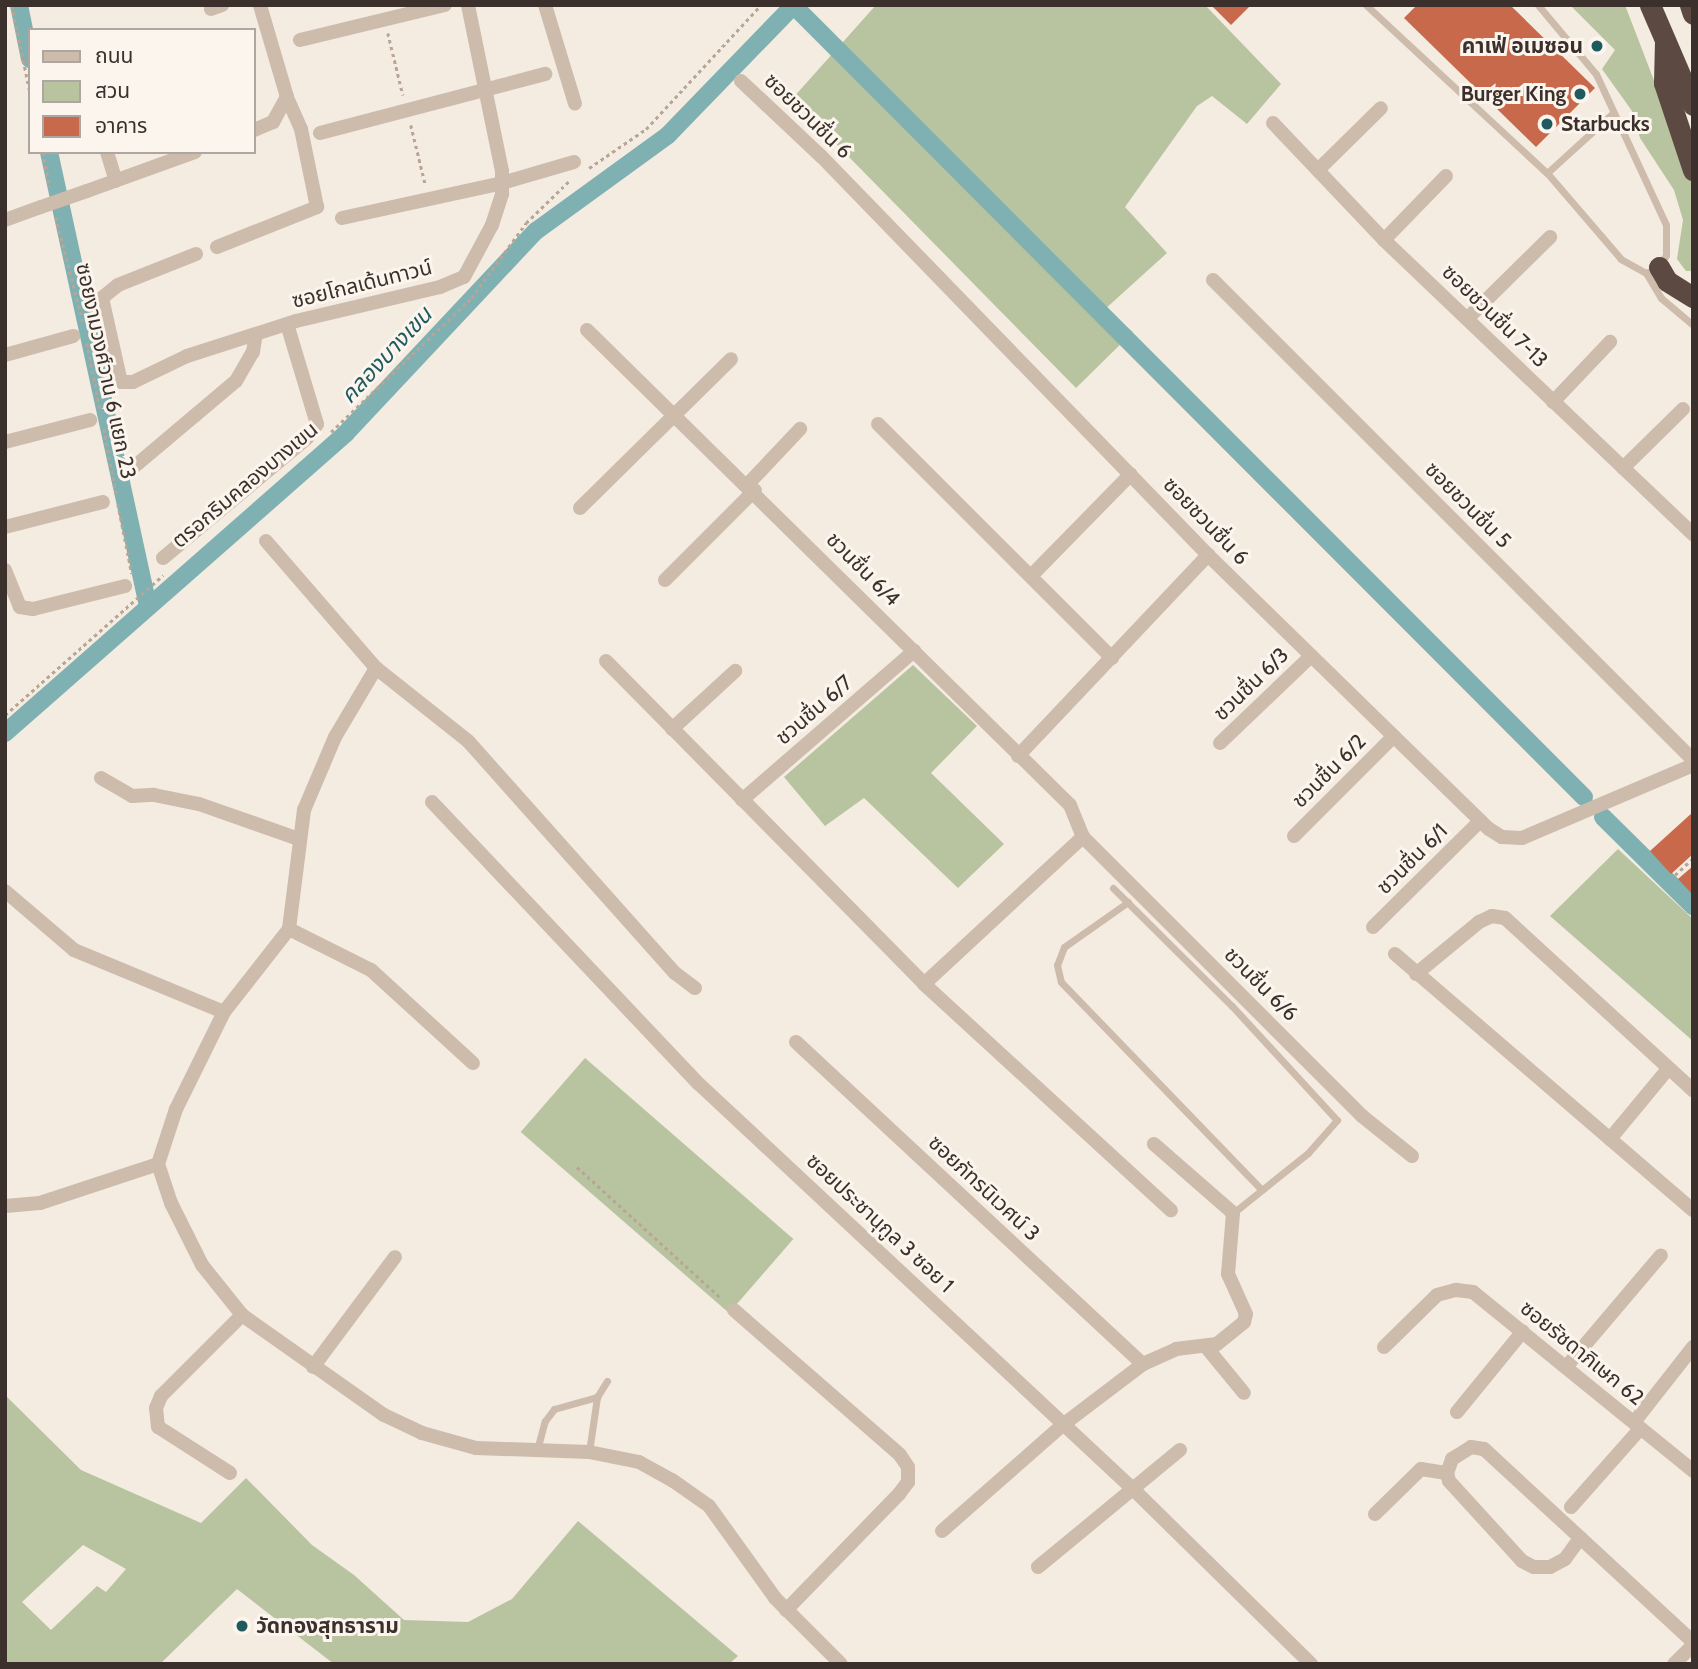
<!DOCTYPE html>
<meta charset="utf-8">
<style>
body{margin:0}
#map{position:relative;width:1698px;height:1669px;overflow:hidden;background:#f4ebe1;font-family:Cabin,"Noto Sans Thai",sans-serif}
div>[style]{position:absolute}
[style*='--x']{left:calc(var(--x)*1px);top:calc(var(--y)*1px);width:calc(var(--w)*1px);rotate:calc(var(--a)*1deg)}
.green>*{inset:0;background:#b8c4a0;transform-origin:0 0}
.canal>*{height:18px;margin:-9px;padding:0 9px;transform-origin:9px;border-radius:9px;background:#7fb0b2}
.building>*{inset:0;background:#c8694b}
.path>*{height:2.5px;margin-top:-1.25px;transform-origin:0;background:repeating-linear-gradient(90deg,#b9a596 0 3.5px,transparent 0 7px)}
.service>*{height:7px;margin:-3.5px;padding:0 3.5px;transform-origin:3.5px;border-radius:3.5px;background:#cdbbac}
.minor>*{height:14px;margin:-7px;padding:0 7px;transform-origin:7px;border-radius:7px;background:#cdbbac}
.motorway>*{height:21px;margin:-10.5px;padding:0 10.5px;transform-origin:10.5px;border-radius:10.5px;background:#5c4a42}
.minor-bridge>*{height:14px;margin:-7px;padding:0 7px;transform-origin:7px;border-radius:7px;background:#cdbbac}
.dots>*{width:19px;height:19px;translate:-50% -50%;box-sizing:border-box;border:4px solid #fbf5ee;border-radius:50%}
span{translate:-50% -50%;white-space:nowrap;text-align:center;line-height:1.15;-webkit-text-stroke:6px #fbf5ee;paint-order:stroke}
.poi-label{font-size:21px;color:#3b302b;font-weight:700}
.right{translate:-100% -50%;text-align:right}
.left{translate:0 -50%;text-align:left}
.street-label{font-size:21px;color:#3b302b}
.water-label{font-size:23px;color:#1f5a5e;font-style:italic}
.frame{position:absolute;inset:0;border:7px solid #3b302b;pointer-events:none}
.legend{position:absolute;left:28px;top:28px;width:228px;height:126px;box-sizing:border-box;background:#fbf5ee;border:2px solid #aea6a0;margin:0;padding:9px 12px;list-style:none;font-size:21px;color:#3b302b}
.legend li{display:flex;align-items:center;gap:14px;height:35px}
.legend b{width:35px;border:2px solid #aea6a0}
</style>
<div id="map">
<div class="green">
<div style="clip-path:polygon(876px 5px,1205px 5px,1281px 84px,1247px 124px,1212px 96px,1197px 106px,1125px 207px,1167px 253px,1104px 310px,1133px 332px,1076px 388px,792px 99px)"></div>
<div style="clip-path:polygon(1570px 5px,1625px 5px,1693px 182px,1693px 271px,1686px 271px,1677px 259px,1683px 220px,1674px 190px,1640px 138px,1632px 111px,1602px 69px,1615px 50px)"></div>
<div style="clip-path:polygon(913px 665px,977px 726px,931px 773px,1004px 844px,958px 888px,864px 798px,825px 826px,784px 777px)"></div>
<div style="clip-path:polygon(1618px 849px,1693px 919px,1693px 1041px,1550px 916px)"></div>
<div style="left:585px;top:1058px;width:276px;height:98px;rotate:41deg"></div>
<div style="clip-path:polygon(evenodd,5px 1395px,81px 1470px,201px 1523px,246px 1478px,312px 1545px,354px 1575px,404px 1620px,468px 1622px,512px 1599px,578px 1521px,738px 1656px,729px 1664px,334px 1664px,237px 1589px,160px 1664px,5px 1664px,5px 1395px,83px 1545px,126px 1569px,106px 1592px,97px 1586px,51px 1630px,22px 1602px,83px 1545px)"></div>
</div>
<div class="canal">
<div style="--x:19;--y:5;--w:55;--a:78.5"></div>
<div style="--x:794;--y:6;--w:1118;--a:45.04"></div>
<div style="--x:49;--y:152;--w:465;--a:77.7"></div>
<div style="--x:5;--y:733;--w:454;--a:-41.3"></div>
<div style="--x:346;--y:433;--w:277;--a:-46.8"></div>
<div style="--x:536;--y:231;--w:163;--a:-36"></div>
<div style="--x:668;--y:135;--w:181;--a:-45.9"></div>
<div style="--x:1603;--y:817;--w:127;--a:44.7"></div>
</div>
<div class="building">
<div style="clip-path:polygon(1211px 5px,1251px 5px,1231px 25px)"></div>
<div style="clip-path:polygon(1417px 5px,1510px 5px,1595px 88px,1536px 147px,1404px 18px)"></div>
<div style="clip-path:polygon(1693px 812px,1693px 854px,1671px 874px,1650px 851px)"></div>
<div style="clip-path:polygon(1693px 866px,1693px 895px,1678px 879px)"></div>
</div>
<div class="path">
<div style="--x:12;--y:5;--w:89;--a:78.3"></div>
<div style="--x:388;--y:33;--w:64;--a:76.4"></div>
<div style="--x:411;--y:125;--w:60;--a:76.4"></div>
<div style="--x:43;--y:152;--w:36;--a:79"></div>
<div style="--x:589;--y:168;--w:69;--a:-34.4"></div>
<div style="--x:646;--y:129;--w:169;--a:-47.2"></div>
<div style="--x:56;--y:217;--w:109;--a:75.7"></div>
<div style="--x:87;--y:343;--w:67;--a:78.9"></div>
<div style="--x:104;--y:429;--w:66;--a:79.5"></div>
<div style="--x:331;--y:432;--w:194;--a:-43.7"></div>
<div style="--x:471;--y:298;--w:93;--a:-53.7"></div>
<div style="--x:526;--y:223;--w:60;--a:-44.3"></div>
<div style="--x:118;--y:504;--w:71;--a:78.7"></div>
<div style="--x:5;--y:715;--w:211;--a:-41.5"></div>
<div style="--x:1675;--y:875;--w:25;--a:-43"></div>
<div style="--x:577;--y:1167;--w:196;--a:42.3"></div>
</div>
<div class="service">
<div style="--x:1366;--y:5;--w:247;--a:42.9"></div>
<div style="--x:1538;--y:5;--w:90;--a:50"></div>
<div style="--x:1596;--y:74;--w:166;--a:65.1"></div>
<div style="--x:1666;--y:225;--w:30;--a:90"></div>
<div style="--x:1666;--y:255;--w:14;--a:120"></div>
<div style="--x:1659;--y:267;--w:14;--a:155"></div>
<div style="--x:1646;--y:273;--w:29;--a:-151"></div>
<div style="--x:1621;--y:259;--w:113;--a:-130.7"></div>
<div style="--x:1547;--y:173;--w:89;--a:-42.3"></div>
<div style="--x:1646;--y:273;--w:29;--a:59"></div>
<div style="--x:1661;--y:298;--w:42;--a:40.2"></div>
<div style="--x:1113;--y:888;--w:168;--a:44.8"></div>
<div style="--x:1232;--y:1006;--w:155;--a:47.4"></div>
<div style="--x:1337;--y:1120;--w:44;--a:131.3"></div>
<div style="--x:1308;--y:1153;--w:96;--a:141.3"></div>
<div style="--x:1128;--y:902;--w:78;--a:144.9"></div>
<div style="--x:1064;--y:947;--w:19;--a:111"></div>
<div style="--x:1057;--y:965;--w:17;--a:77"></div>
<div style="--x:1061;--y:982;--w:286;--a:46"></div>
<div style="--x:537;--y:1450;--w:30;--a:-75"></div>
<div style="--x:545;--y:1421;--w:15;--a:-53"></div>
<div style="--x:554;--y:1409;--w:45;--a:-15.6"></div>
<div style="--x:589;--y:1452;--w:56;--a:-81.7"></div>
<div style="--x:597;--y:1397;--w:19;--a:-58"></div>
</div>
<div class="minor">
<div style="--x:545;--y:5;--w:103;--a:73.1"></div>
<div style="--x:211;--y:9;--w:12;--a:-20"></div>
<div style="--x:300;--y:40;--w:149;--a:-13.6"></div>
<div style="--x:741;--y:81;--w:110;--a:43.2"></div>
<div style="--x:821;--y:156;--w:556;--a:45.87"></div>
<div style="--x:1208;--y:555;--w:392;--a:44.3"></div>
<div style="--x:1489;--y:829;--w:15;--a:32"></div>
<div style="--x:1502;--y:837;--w:20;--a:3"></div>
<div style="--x:1522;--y:838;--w:186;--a:-23.1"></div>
<div style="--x:1273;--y:123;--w:161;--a:46.5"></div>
<div style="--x:1384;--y:240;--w:427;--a:43.6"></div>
<div style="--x:254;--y:130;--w:21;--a:-23"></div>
<div style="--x:273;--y:122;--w:29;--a:-61"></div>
<div style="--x:287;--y:97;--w:96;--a:-106.4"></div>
<div style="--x:320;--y:133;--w:233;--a:-14.7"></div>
<div style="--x:107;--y:152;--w:30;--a:73"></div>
<div style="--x:1318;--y:170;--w:88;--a:-44.5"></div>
<div style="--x:87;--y:191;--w:115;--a:-19.9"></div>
<div style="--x:342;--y:218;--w:164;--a:-12.3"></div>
<div style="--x:502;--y:183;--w:75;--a:-16.3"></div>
<div style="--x:5;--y:220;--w:38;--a:-20"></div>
<div style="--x:1384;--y:240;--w:89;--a:-45.9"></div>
<div style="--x:217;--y:247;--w:108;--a:-21.8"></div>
<div style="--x:317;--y:207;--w:80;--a:-101.6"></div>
<div style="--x:301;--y:129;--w:35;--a:-114"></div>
<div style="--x:196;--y:254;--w:84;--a:158.3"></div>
<div style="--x:118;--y:285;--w:21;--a:141"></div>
<div style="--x:102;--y:298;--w:86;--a:77.3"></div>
<div style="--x:121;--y:382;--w:12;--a:0"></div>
<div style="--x:133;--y:382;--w:60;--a:-25.7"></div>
<div style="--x:187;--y:356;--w:114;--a:-17.8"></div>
<div style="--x:296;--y:321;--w:148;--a:-13.3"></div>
<div style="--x:440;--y:287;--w:26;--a:-23"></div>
<div style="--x:464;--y:277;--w:59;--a:-61.7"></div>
<div style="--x:492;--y:225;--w:33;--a:-72"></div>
<div style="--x:502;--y:194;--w:23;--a:-90"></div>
<div style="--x:502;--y:171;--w:169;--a:-101.6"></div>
<div style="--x:1213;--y:280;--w:679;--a:45"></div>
<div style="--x:1469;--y:317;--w:114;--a:-44.6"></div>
<div style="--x:587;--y:330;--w:677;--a:44.52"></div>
<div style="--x:1070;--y:805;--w:35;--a:68"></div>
<div style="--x:5;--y:355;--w:71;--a:-15.6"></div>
<div style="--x:1553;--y:402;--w:83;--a:-46.5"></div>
<div style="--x:878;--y:424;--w:331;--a:45"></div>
<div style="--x:5;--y:442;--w:88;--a:-14.5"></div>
<div style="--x:135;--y:466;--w:132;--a:-40.1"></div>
<div style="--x:236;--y:381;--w:34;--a:-60"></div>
<div style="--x:253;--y:352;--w:18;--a:-81"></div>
<div style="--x:1623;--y:468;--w:84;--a:-44.5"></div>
<div style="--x:748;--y:484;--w:76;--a:-46.6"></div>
<div style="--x:580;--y:508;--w:212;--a:-44.6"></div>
<div style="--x:5;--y:527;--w:101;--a:-14.3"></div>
<div style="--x:266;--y:541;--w:168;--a:49.1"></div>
<div style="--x:376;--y:668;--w:117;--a:38.4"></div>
<div style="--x:468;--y:741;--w:311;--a:48.3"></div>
<div style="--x:675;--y:973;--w:25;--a:37"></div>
<div style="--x:163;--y:558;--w:187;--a:-39.8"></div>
<div style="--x:307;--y:438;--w:17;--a:-54"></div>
<div style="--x:317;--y:424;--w:104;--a:-106.7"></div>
<div style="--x:5;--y:570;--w:40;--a:68"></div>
<div style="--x:20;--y:607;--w:13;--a:9"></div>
<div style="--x:33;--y:609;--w:95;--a:-14"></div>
<div style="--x:1032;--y:575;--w:141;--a:-45.6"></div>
<div style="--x:665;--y:580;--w:127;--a:-45"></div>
<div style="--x:606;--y:661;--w:453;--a:45.4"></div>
<div style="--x:924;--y:984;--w:335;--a:42.5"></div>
<div style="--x:376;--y:668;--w:80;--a:120.7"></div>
<div style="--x:335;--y:737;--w:79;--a:113"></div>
<div style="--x:304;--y:810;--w:120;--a:97.2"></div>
<div style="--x:289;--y:929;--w:105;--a:128.1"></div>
<div style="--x:224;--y:1012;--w:108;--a:116.3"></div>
<div style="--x:176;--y:1109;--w:58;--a:108.1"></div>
<div style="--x:158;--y:1164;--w:41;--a:71.6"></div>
<div style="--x:171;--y:1203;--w:69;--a:63.4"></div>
<div style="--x:202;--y:1265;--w:64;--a:51.3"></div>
<div style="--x:242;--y:1315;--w:174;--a:35.2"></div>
<div style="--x:384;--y:1415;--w:42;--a:25.3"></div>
<div style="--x:422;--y:1433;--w:56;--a:15.5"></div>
<div style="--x:476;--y:1448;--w:113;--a:2"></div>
<div style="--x:589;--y:1452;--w:51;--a:11.3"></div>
<div style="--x:639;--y:1462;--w:38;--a:29"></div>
<div style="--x:672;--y:1480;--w:45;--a:35.1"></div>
<div style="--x:709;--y:1506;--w:113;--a:54.3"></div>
<div style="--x:775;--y:1598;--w:93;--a:45"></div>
<div style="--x:672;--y:729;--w:86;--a:-42.6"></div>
<div style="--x:1220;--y:743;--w:126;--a:-43.7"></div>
<div style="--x:1018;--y:756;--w:277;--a:-46.6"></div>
<div style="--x:101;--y:778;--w:36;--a:30"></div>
<div style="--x:132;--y:796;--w:22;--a:-3"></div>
<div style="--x:154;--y:795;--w:46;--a:11.3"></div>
<div style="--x:199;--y:804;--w:106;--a:19.3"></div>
<div style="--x:742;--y:800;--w:228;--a:-40.9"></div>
<div style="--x:432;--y:802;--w:388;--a:46.6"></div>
<div style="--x:699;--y:1084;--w:594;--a:43.02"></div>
<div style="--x:1133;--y:1489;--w:250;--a:44.5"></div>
<div style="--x:1294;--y:836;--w:141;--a:-45"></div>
<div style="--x:1083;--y:837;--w:395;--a:45"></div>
<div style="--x:1362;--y:1116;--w:64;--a:38.7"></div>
<div style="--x:5;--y:891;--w:91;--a:40.5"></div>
<div style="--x:74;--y:950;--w:162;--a:22.5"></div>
<div style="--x:1373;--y:927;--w:151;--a:-44.7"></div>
<div style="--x:289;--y:929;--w:92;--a:26.6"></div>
<div style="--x:371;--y:970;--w:138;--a:42.4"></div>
<div style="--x:1395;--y:954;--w:393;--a:40.7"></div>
<div style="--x:1416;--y:974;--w:82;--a:-39.5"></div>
<div style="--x:1479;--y:922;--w:14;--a:-25"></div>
<div style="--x:1492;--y:916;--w:13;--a:9"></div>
<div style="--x:1505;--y:918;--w:255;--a:42.5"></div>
<div style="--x:924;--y:984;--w:217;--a:-42.8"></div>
<div style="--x:796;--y:1042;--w:473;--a:42.9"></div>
<div style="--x:1610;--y:1139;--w:91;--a:-50.4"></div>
<div style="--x:5;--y:1206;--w:35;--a:-5"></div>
<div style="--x:40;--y:1203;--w:124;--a:-18.3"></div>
<div style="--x:734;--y:1310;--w:220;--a:41.1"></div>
<div style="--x:900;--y:1455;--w:14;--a:56"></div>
<div style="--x:908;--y:1467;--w:15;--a:90"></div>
<div style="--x:908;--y:1482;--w:15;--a:127"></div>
<div style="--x:899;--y:1494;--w:162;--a:134.2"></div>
<div style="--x:1384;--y:1347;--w:74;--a:-44.5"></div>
<div style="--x:1437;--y:1295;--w:20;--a:-15"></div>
<div style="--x:1456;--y:1290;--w:17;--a:7"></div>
<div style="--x:1473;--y:1292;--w:284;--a:39.1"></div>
<div style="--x:1207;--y:1348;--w:58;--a:50.6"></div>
<div style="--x:1567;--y:1366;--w:145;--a:-49.7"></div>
<div style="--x:313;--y:1367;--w:137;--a:-53.3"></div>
<div style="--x:1457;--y:1412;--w:104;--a:-50.8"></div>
<div style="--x:1635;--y:1421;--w:94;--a:-51.9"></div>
<div style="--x:230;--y:1473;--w:85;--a:-147.4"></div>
<div style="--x:158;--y:1427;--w:19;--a:-96"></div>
<div style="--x:156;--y:1408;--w:13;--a:-67"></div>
<div style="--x:161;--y:1396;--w:115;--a:-45"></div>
<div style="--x:1447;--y:1473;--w:8;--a:76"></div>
<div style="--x:1449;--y:1481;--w:108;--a:47.6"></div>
<div style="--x:1522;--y:1561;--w:13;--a:27"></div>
<div style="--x:1534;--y:1567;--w:16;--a:0"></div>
<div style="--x:1550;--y:1567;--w:17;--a:-28"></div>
<div style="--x:1565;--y:1559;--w:26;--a:-54"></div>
<div style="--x:1571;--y:1507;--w:104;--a:-48.5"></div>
<div style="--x:1375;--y:1514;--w:64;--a:-44.4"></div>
<div style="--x:1421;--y:1469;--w:26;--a:9"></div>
<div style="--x:1447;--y:1473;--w:15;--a:-70"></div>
<div style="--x:1452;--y:1459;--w:22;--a:-32"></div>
<div style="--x:1471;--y:1447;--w:13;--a:9"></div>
<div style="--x:1484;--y:1449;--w:284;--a:42.7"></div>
<div style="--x:942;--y:1531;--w:162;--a:-41.3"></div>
<div style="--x:1064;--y:1424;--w:99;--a:-37.2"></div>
<div style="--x:1143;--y:1364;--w:36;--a:-24"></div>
<div style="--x:1176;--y:1349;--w:41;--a:-7"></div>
<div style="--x:1217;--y:1344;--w:35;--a:-39"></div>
<div style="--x:1244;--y:1322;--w:8;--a:-76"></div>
<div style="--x:1246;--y:1314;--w:44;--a:-114.2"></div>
<div style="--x:1228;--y:1274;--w:61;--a:-85.3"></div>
<div style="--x:1233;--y:1213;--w:105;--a:-138.9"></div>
<div style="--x:1038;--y:1567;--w:184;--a:-39.5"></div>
<div style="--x:1674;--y:1664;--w:27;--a:-45"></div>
</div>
<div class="motorway">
<div style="--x:1650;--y:5;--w:109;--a:66.7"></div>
<div style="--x:1690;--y:5;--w:9;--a:72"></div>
<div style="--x:1665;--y:41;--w:42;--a:91.4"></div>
<div style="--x:1664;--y:83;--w:92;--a:71.6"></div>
<div style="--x:1659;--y:267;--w:16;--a:60"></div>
<div style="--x:1667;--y:281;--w:31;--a:32"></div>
</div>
<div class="minor-bridge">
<div style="--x:41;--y:207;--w:49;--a:-19.2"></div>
</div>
<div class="dots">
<div style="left:1597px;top:46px;background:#1f5a5e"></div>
<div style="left:1580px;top:94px;background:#1f5a5e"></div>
<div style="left:1547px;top:124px;background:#1f5a5e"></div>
<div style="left:242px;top:1626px;background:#1f5a5e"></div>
</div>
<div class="poi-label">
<span class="right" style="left:1583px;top:46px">คาเฟ่ อเมซอน</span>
<span class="right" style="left:1566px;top:94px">Burger King</span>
<span class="left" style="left:1561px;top:124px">Starbucks</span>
<span class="left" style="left:256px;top:1626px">วัดทองสุทธาราม</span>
</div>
<div class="street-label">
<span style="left:808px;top:116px;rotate:44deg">ซอยชวนชื่น 6</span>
<span style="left:362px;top:284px;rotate:-14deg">ซอยโกลเด้นทาวน์</span>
<span style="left:1495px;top:316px;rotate:44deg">ซอยชวนชื่น 7-13</span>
<span style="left:106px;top:371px;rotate:78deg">ซอยงามวงศ์วาน 6 แยก 23</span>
<span style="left:245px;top:485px;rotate:-40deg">ตรอกริมคลองบางเขน</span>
<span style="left:1468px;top:505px;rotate:45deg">ซอยชวนชื่น 5</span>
<span style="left:1206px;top:521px;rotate:46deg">ซอยชวนชื่น 6</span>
<span style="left:863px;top:569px;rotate:45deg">ชวนชื่น 6/4</span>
<span style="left:1251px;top:684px;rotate:-44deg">ชวนชื่น 6/3</span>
<span style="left:814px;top:710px;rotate:-41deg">ชวนชื่น 6/7</span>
<span style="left:1329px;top:771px;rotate:-45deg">ชวนชื่น 6/2</span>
<span style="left:1412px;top:859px;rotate:-45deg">ชวนชื่น 6/1</span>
<span style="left:1261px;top:984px;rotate:45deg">ชวนชื่น 6/6</span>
<span style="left:984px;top:1188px;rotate:43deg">ซอยภัทรนิเวศน์ 3</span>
<span style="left:880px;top:1223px;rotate:43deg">ซอยประชานุกูล 3 ซอย 1</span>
<span style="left:1582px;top:1353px;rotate:39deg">ซอยรัชดาภิเษก 62</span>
</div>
<div class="water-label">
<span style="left:386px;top:355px;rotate:-47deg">คลองบางเขน</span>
</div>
<div class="frame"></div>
<ul class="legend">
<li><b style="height:9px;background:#cdbbac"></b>ถนน</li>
<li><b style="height:19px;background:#b8c4a0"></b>สวน</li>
<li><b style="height:19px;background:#c8694b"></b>อาคาร</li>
</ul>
</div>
